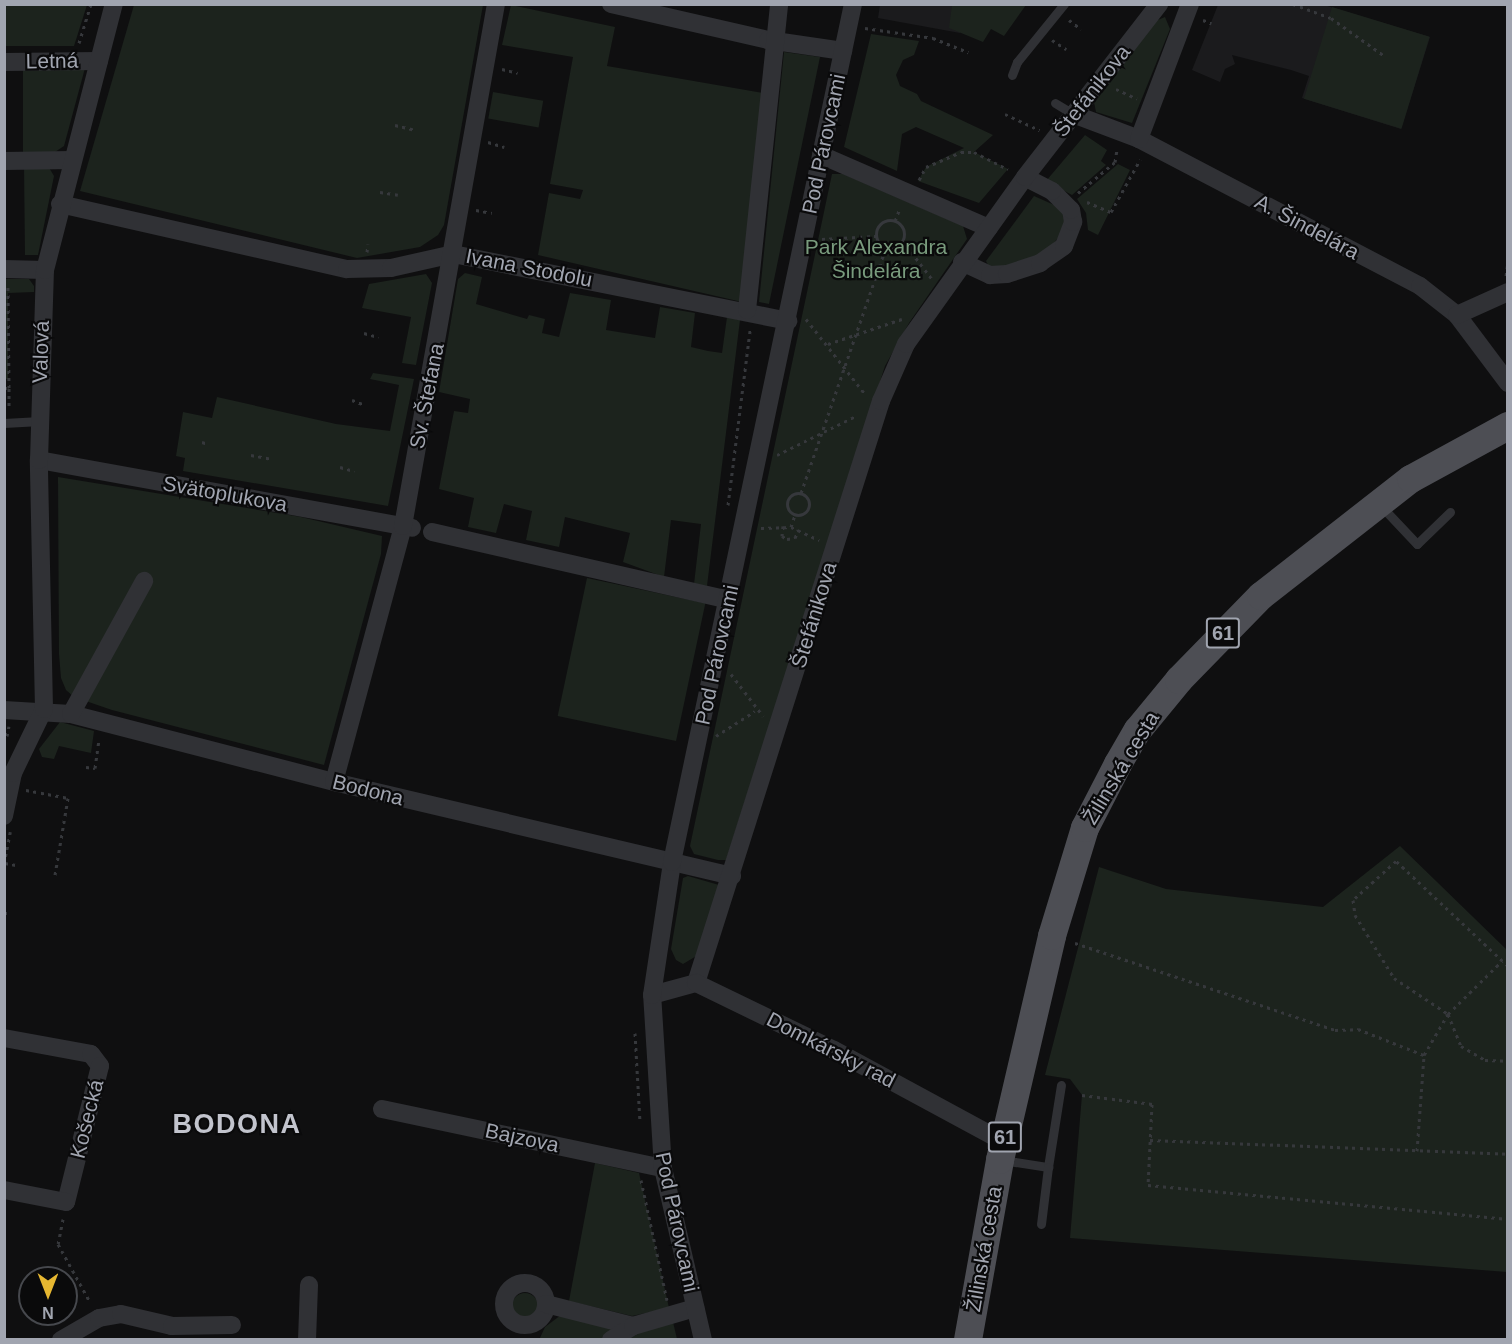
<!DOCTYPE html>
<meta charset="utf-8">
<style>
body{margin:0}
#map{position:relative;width:1512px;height:1344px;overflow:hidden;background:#0f0f10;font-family:Arial,sans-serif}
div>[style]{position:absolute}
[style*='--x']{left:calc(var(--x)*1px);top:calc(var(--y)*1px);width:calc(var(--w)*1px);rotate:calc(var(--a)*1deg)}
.built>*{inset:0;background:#1b1b1d}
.green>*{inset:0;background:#1c231d;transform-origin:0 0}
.round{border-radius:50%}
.path>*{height:3px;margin-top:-1.5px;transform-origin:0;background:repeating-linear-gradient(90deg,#36383c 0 3px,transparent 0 7.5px)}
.path>.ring{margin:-1.5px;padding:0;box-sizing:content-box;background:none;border:3px solid #36383c;border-radius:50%}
.service>*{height:9px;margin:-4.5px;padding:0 4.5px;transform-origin:4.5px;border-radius:4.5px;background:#303135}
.minor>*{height:18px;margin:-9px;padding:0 9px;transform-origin:9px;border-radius:9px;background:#303135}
.minor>.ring{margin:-9px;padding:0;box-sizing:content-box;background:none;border:18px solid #303135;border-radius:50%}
.primary>*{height:28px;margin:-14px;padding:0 14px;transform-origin:14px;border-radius:14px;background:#4d4e54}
span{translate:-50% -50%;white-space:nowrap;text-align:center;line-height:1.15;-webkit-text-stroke:4.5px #0a0a0b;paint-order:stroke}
.shield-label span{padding:2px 4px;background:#0a0a0b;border:2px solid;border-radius:4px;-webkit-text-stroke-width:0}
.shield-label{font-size:20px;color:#a1a5b0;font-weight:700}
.street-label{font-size:21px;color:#a1a5b0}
.park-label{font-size:21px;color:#799b7d}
.district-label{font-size:27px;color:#c2c4cd;font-weight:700;letter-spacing:1.5px}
.frame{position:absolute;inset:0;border:6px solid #a1a5b0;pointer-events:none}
.north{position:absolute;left:18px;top:1266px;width:60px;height:60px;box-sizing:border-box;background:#0a0a0b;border:2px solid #46484d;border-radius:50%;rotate:180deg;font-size:16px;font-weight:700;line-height:24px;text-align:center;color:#a1a5b0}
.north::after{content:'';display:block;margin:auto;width:21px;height:27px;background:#e6b731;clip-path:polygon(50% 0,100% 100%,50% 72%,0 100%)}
</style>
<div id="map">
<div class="built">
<div style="clip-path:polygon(880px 5px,977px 5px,960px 33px,878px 18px)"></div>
<div style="clip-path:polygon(1218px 5px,1324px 5px,1430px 37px,1401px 129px,1302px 98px,1309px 76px,1291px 70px,1232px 55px,1235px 64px,1225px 69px,1220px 82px,1192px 70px)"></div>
</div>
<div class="green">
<div style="clip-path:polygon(4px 5px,5px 4px,87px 5px,74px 46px,5px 46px)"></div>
<div style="clip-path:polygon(134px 5px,483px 5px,444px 225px,438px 235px,420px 247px,357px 258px,80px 191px)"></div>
<div style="clip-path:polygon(511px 5px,615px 27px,607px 66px,763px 93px,742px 302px,538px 255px,549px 193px,580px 199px,583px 190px,550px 184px,573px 57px,502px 45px)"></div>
<div style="clip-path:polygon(952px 5px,952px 4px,1026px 5px,1004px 36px,991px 29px,983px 42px,949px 28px)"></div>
<div style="left:1332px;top:7px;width:102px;height:96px;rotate:17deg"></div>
<div style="clip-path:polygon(1165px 17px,1170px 29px,1132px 123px,1096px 112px,1094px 102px,1153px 22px)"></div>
<div style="clip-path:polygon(871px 34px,919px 41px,914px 55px,903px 60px,896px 75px,900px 86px,917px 94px,921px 101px,993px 135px,974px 152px,1008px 169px,979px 203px,918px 181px,926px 167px,964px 148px,916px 127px,902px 134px,897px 171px,844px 147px)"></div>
<div style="clip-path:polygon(784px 52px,820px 57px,769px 304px,759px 302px)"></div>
<div style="clip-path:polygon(85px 68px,64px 146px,52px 154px,23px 154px,23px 69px)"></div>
<div style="left:493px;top:92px;width:51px;height:27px;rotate:10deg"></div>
<div style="clip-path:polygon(1085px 135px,1107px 150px,1101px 161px,1106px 165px,1072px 195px,1046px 181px)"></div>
<div style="clip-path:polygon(1118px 164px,1130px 170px,1098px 235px,1088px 230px,1086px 213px,1077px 199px)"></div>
<div style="clip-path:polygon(24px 166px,48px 166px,54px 176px,38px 255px,25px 255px)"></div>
<div style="clip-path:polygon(832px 174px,843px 174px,963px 226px,967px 239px,909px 323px,885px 366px,726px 860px,718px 860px,694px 854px,690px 846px)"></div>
<div style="clip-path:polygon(1034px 196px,1061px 208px,1067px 220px,1061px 235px,1041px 257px,1001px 270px,989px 267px,986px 261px)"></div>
<div style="clip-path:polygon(465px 273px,482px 277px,476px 304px,527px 319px,529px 315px,545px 319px,542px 333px,559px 337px,570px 293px,611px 300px,606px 330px,655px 338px,660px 307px,695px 313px,691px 347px,708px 351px,722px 353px,727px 317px,740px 320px,707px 586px,694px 584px,701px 524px,671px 520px,664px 577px,623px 562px,630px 533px,565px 517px,559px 547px,526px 540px,532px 511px,504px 504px,496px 533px,468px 527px,474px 498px,439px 489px,454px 411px,468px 413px,470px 399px,439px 392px,458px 279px)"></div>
<div style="clip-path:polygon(426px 274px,432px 283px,416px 365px,402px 363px,411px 317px,362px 308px,369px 284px)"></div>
<div style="clip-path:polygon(5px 279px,29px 279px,34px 286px,34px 292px,8px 293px,8px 379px,4px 379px)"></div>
<div style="clip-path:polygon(373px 373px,414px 379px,388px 506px,183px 471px,185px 458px,176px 456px,183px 412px,212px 418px,217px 397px,336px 424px,390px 431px,399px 385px,370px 379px)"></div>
<div style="clip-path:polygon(58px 477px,301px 517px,382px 536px,381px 554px,324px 765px,112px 710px,74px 697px,66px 690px,61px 678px,59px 654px)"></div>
<div style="left:587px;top:578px;width:121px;height:141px;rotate:12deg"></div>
<div style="clip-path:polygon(60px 722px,94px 731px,91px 753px,59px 746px,54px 759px,42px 757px,39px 749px)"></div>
<div style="clip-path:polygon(1400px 846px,1507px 950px,1507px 1272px,1070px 1238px,1082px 1095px,1070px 1079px,1045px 1075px,1099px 867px,1166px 889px,1323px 907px)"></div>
<div style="clip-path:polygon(688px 876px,719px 885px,698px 955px,683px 964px,676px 960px,671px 949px,683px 878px)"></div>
<div style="clip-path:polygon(595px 1163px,639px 1173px,669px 1308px,632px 1316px,569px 1301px)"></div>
<div class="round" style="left:512px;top:1293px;width:26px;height:26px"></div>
<div style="clip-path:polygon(561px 1315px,624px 1328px,602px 1339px,539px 1340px,545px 1327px)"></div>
<div style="clip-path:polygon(673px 1322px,677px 1339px,627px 1340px,646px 1329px)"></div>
</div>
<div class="path">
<div style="--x:1293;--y:4;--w:40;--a:20.2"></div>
<div style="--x:1331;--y:18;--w:64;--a:35.4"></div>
<div style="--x:1069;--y:20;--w:15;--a:37"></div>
<div style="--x:1203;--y:20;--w:9;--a:21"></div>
<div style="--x:865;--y:28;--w:69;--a:8.4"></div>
<div style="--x:933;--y:38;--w:38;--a:22"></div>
<div style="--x:1052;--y:40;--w:17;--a:33"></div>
<div style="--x:79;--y:43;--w:41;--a:-72.9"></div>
<div style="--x:502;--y:69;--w:16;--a:14"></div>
<div style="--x:1116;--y:89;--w:23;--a:25"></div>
<div style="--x:1005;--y:114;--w:38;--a:25"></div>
<div style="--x:395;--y:125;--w:21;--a:14"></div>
<div style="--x:488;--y:142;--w:17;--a:17"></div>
<div style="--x:919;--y:180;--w:15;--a:-62"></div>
<div style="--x:926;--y:167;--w:38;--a:-23"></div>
<div style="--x:961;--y:152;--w:13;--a:0"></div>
<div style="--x:974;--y:152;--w:38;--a:27"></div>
<div style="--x:380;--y:192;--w:18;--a:9"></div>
<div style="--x:1078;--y:193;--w:48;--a:-40"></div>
<div style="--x:1115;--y:162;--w:13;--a:-81"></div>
<div style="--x:1087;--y:202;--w:26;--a:23"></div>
<div style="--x:1111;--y:212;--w:60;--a:-60.9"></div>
<div style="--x:476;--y:210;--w:16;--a:11"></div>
<div class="ring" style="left:876px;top:220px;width:25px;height:25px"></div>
<div style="--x:895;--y:221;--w:14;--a:-69"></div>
<div style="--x:822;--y:239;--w:54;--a:-3.2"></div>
<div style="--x:902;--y:240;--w:49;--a:52.4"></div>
<div style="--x:367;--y:252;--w:8;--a:-83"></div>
<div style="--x:1506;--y:276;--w:14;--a:-82"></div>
<div style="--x:806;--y:319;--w:95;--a:51.8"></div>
<div style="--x:364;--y:333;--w:15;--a:16"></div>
<div style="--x:828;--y:344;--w:78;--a:-18.7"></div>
<div style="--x:4;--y:388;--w:5;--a:0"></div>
<div style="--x:9;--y:388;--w:101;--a:-90.6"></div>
<div style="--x:9;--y:388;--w:22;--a:90"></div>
<div style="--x:352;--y:400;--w:14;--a:21"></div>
<div style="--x:202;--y:442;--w:6;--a:18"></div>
<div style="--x:251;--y:455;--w:20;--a:11"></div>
<div style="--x:777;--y:455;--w:88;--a:-26.3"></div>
<div style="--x:340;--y:467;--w:15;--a:16"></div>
<div class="ring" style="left:787px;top:493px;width:19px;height:19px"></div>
<div style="--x:801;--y:493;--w:260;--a:-70.9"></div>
<div style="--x:728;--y:505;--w:176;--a:-82.8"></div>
<div style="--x:783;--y:526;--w:10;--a:96"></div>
<div style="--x:782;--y:536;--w:6;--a:31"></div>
<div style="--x:787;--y:539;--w:8;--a:-7"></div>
<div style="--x:795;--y:538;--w:9;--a:-69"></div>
<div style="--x:791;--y:527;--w:13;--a:-72"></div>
<div style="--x:761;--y:528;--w:30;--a:-2"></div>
<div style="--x:791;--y:527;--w:31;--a:25"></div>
<div style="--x:731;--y:674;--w:53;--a:52.7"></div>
<div style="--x:7;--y:736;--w:10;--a:-79"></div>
<div style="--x:716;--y:736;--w:46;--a:-32.7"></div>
<div style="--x:86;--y:767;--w:9;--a:6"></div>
<div style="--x:95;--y:768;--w:29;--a:-82"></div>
<div style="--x:26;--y:790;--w:43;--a:10.8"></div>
<div style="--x:68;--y:798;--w:78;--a:99.6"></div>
<div style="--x:5;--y:863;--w:11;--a:10"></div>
<div style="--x:4;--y:864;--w:33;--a:-79"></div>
<div style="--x:4;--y:913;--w:3;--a:0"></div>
<div style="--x:1075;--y:943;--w:274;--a:18.5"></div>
<div style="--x:1335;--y:1030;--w:23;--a:-2"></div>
<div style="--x:1358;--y:1029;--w:71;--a:21.5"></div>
<div style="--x:1424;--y:1055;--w:48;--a:-59.7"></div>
<div style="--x:1448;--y:1014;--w:76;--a:-44.5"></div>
<div style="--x:1508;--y:966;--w:154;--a:-136.8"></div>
<div style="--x:1396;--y:861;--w:58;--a:137.8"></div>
<div style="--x:1353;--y:900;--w:15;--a:82"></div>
<div style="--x:1355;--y:915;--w:74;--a:58.2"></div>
<div style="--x:1394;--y:978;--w:65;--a:33.7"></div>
<div style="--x:1448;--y:1014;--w:35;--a:68"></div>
<div style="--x:1461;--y:1046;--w:28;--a:30"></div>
<div style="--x:1485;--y:1060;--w:23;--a:2"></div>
<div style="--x:635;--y:1033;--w:89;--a:86.8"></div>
<div style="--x:1082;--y:1095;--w:71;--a:7.3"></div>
<div style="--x:1152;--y:1104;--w:81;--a:92.8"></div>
<div style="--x:1148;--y:1185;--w:362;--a:5.4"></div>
<div style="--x:1150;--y:1140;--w:358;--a:2.2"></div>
<div style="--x:1417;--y:1151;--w:96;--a:-85.8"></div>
<div style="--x:641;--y:1180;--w:123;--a:77.8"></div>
<div style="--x:63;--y:1219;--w:25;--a:101"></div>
<div style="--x:58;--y:1244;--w:66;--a:61.1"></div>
</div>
<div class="service">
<div style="--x:1012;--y:75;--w:14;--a:-69"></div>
<div style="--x:1017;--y:62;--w:75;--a:-51"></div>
<div style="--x:1055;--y:103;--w:21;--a:31"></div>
<div style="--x:4;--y:423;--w:36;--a:-3"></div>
<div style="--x:1382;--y:507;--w:51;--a:46.6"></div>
<div style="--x:1417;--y:544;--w:46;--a:-44.1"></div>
<div style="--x:1002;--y:1160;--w:47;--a:8.7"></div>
<div style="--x:1048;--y:1167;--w:83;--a:-81"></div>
<div style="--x:1041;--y:1224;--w:57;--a:-83"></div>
</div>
<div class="minor">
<div style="--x:611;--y:4;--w:161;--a:12.9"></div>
<div style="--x:768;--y:40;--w:76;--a:8.3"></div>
<div style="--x:4;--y:62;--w:95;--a:-0.6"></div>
<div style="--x:1073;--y:114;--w:71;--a:20.7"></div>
<div style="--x:1139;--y:139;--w:317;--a:27.6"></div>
<div style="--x:1420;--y:286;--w:47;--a:38.1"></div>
<div style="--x:1457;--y:315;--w:85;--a:53.1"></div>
<div style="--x:1139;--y:139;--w:144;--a:-69.3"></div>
<div style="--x:821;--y:155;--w:183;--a:23.5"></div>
<div style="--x:4;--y:161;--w:68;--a:-0.8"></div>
<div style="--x:60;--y:204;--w:294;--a:12.8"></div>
<div style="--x:347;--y:269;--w:44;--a:-1.3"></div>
<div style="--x:391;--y:268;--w:64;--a:-12.7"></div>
<div style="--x:453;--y:254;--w:342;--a:11.3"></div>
<div style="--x:962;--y:262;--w:31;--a:25"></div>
<div style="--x:990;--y:275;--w:17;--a:-3"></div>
<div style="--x:1007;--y:274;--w:35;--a:-18"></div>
<div style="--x:1040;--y:263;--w:29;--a:-35"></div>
<div style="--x:1064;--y:246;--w:26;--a:-69"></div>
<div style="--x:1073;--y:222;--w:12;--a:-99"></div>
<div style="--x:1071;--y:210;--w:27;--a:-135"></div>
<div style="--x:1052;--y:191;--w:30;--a:-153"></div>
<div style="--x:4;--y:269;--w:41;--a:1.4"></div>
<div style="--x:747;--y:310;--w:308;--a:-84"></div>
<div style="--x:1457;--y:315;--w:56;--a:-24.3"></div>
<div style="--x:39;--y:460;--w:379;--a:10.3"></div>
<div style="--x:432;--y:532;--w:305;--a:12.9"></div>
<div style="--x:4;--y:710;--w:67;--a:3.4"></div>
<div style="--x:71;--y:714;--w:272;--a:14.5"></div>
<div style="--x:334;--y:782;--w:409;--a:13.3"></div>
<div style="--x:71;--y:714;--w:152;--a:-61.2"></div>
<div style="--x:334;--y:782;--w:265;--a:-74.9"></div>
<div style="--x:403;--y:526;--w:530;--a:-79.9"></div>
<div style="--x:4;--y:816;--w:44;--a:-78.2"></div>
<div style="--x:13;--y:773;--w:71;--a:-64.2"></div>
<div style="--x:44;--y:709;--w:249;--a:-91.2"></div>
<div style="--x:39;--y:460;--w:190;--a:-88.2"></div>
<div style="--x:45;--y:270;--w:275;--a:-75.5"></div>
<div style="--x:696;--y:983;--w:611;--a:-72.37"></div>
<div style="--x:881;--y:401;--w:62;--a:-66.3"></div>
<div style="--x:906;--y:344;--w:205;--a:-54.5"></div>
<div style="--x:1025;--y:177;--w:219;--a:-52.2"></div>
<div style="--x:652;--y:995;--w:46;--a:-15.3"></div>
<div style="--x:696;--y:983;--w:153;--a:25.9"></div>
<div style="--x:834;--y:1050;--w:193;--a:28.4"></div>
<div style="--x:4;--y:1038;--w:88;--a:10.4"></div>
<div style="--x:91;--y:1054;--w:15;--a:53"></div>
<div style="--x:100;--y:1066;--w:140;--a:104"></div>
<div style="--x:66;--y:1202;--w:63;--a:-169"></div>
<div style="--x:382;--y:1109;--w:287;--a:11.9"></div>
<div class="ring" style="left:504px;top:1283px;width:24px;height:24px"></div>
<div style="--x:546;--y:1304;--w:90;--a:14.2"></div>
<div style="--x:61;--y:1340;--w:44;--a:-30.1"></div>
<div style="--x:99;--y:1318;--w:22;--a:-10"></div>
<div style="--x:121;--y:1314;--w:52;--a:13.2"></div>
<div style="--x:172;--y:1326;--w:60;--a:-1"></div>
<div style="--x:307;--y:1340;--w:55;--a:-87.9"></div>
<div style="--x:611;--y:1340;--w:26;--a:-32"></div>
<div style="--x:633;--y:1326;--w:65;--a:-16.2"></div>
<div style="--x:703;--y:1340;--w:177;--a:-103.1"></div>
<div style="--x:663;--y:1168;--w:173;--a:-93.6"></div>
<div style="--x:652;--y:995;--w:134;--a:-81.4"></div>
<div style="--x:672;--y:862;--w:877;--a:-78.09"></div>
</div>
<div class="primary">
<div style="--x:968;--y:1340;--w:183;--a:-79.9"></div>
<div style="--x:1000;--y:1160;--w:230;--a:-76.9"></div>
<div style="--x:1052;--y:936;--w:113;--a:-73"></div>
<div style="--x:1085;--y:828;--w:72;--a:-62.7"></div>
<div style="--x:1118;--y:764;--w:39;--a:-60"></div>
<div style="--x:1138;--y:730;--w:65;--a:-50.6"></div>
<div style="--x:1179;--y:680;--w:117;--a:-45.7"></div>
<div style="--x:1261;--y:596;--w:190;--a:-38"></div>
<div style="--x:1411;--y:479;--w:111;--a:-28.7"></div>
</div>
<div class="shield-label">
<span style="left:1223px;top:633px">61</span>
<span style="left:1005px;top:1137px">61</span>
</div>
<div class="street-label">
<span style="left:52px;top:61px;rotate:-1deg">Letná</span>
<span style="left:1092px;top:91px;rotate:-52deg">Štefánikova</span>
<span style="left:824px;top:144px;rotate:-78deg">Pod Párovcami</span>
<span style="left:1307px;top:227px;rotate:28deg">A. Šindelára</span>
<span style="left:529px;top:268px;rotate:11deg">Ivana Stodolu</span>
<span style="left:41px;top:352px;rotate:-88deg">Valová</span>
<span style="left:427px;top:396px;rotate:-79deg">Sv. Štefana</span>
<span style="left:225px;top:494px;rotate:10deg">Svätoplukova</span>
<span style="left:814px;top:615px;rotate:-73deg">Štefánikova</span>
<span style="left:717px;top:655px;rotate:-78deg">Pod Párovcami</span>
<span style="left:1121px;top:768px;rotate:-59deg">Žilinská cesta</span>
<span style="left:368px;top:790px;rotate:14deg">Bodona</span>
<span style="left:831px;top:1050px;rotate:27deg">Domkársky rad</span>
<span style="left:87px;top:1119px;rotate:-76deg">Košecká</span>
<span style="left:522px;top:1138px;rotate:12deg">Bajzova</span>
<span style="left:677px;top:1222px;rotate:78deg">Pod Párovcami</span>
<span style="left:984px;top:1249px;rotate:-80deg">Žilinská cesta</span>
</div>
<div class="park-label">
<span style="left:876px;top:259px">Park Alexandra<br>Šindelára</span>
</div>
<div class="district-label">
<span style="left:237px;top:1125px">BODONA</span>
</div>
<div class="frame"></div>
<div class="north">N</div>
</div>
